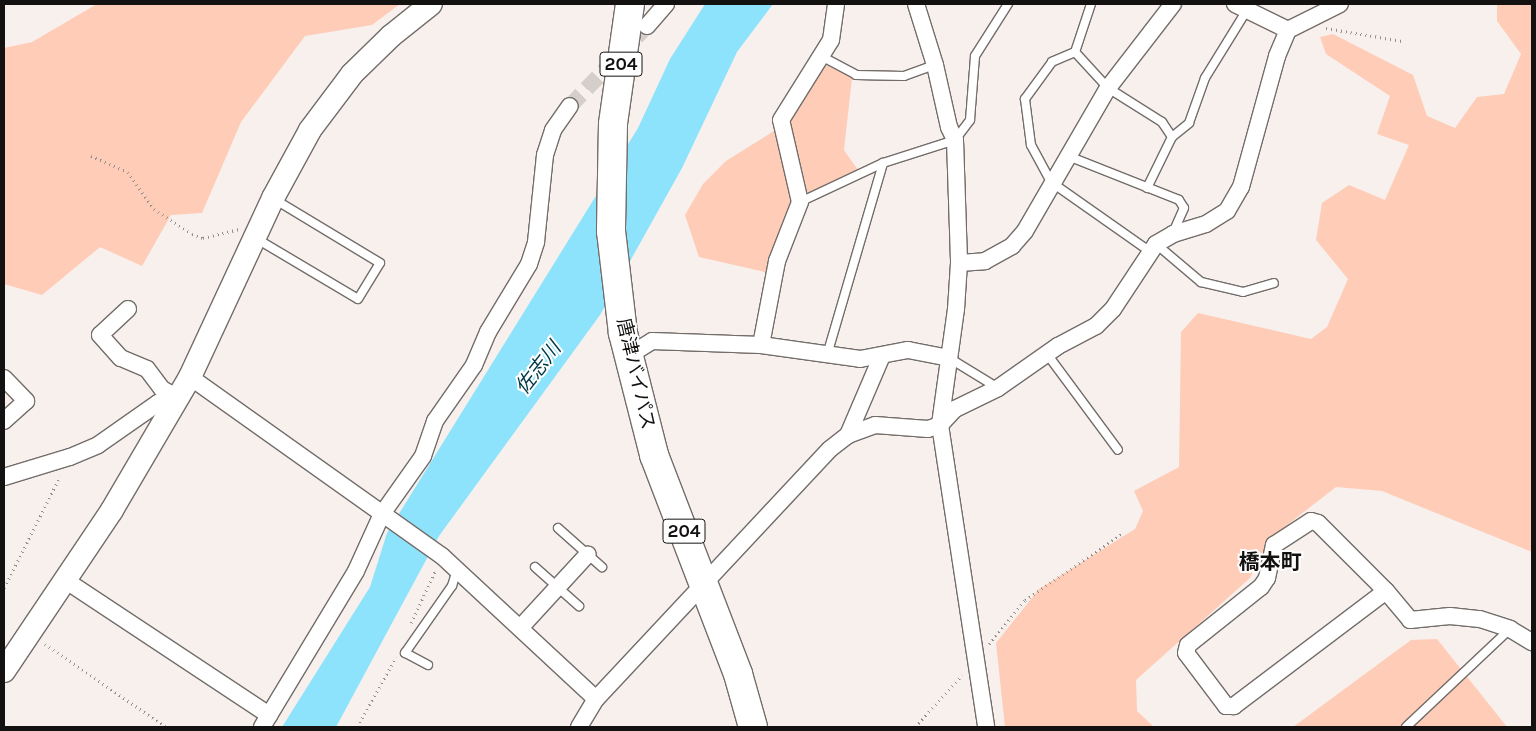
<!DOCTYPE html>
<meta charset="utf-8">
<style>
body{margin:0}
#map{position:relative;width:1536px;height:731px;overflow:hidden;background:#f7f0ed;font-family:Karla,"Noto Sans JP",sans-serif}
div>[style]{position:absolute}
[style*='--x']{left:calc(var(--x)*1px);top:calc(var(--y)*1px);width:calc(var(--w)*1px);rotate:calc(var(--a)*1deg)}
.green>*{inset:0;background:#ffccb7}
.water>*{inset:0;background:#8de3fc}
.street-tunnel>*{height:16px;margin-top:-8px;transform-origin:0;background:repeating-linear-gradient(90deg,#d5cfcc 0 16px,transparent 0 24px)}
.path>*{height:2.5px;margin-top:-1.25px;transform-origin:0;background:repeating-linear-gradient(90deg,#948f8d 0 1px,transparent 0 5px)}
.roads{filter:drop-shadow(1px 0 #736d6a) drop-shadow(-1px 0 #736d6a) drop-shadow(0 1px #736d6a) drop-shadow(0 -1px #736d6a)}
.lane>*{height:8px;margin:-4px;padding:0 4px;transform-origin:4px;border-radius:4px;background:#fff}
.street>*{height:16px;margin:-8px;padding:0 8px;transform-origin:8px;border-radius:8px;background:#fff}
.secondary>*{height:22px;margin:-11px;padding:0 11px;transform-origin:11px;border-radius:11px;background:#fff}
.highway>*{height:28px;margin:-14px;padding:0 14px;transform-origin:14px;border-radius:14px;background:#fff}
span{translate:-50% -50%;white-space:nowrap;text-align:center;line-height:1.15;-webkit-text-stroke:4px #fff;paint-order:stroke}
.shield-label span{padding:1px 4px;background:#fff;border:1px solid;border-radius:4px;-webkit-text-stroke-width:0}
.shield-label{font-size:18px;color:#141211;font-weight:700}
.street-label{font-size:19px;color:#141211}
.water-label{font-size:20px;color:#003946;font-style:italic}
.quarter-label{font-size:21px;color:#141211;font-weight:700}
.frame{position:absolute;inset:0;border:5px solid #141211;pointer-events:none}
</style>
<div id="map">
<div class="green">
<div style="clip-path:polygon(97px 4px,400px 4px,372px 25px,305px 36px,241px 122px,202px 213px,171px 215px,142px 266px,100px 247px,42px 295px,4px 284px,4px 48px,32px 42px)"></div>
<div style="clip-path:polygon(1497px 4px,1532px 4px,1532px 552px,1382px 491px,1336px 487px,1269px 539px,1250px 578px,1136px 680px,1137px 711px,1154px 727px,1005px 727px,996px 643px,1039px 589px,1135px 529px,1143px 511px,1134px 491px,1179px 467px,1181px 332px,1198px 313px,1311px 339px,1327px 327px,1348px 279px,1316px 240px,1322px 203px,1349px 185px,1385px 200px,1409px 145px,1377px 134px,1390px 96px,1326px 54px,1320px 37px,1333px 34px,1413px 75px,1427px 116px,1455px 128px,1477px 97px,1504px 94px,1521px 54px,1497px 21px)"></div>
<div style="clip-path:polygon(822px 63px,852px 78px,844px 150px,858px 170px,795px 202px,769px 273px,699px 257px,685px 215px,703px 184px,726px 161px,785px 124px)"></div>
<div style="clip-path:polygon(1437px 639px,1507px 727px,1293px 727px,1411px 640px)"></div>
</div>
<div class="water">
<div style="clip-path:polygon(705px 4px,773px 4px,737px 52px,682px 168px,600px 315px,439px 536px,336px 727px,282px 727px,370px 587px,387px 533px,638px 128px,670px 59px)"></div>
</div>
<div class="street-tunnel">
<div style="--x:570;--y:106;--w:111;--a:-46.1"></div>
</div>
<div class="path">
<div style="--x:1326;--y:28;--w:77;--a:9.7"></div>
<div style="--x:91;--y:156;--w:40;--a:23.4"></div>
<div style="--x:128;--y:172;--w:45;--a:54.9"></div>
<div style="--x:154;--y:209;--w:45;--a:33.3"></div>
<div style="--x:192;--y:234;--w:12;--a:20"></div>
<div style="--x:203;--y:238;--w:37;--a:-14"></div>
<div style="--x:4;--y:588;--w:125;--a:-63.4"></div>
<div style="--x:411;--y:623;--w:57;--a:-65.2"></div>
<div style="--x:45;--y:644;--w:147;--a:34.4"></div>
<div style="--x:989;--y:644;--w:57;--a:-50.7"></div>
<div style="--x:1025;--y:600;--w:119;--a:-34.4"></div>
<div style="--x:357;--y:727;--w:80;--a:-60.9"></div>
<div style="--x:915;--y:727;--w:70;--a:-47.9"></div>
</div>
<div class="roads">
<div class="lane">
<div style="--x:1091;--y:4;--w:51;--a:108.4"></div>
<div style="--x:1075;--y:52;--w:25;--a:157"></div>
<div style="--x:1052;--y:62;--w:46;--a:126.1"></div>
<div style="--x:1025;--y:99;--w:46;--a:82.6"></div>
<div style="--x:1031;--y:145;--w:42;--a:61.6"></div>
<div style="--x:1051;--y:182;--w:120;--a:35.1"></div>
<div style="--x:1075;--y:52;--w:49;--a:47.5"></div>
<div style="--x:1108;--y:88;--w:64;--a:32.2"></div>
<div style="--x:1162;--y:122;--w:18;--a:56"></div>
<div style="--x:821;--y:56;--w:40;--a:28"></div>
<div style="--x:856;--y:75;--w:48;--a:1.2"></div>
<div style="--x:904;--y:76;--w:33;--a:-20"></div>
<div style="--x:1068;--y:156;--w:119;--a:21.6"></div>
<div style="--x:1179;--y:200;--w:9;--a:58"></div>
<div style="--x:1184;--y:208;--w:27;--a:114"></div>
<div style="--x:1147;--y:188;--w:57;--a:-63.9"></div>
<div style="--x:1172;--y:137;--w:22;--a:-39"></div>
<div style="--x:1189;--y:123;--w:48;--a:-70.4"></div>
<div style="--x:1205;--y:78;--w:80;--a:-58.3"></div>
<div style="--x:800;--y:202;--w:92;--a:-25.2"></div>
<div style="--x:883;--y:163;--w:76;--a:-17.7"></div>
<div style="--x:955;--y:140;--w:25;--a:-53"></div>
<div style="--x:970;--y:120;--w:64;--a:-85.5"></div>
<div style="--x:975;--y:56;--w:62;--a:-57.6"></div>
<div style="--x:257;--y:239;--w:117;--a:30.7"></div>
<div style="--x:358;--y:299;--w:42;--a:-58.6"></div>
<div style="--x:380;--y:263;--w:124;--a:-148.9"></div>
<div style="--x:1156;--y:244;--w:59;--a:40.2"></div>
<div style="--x:1201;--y:282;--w:43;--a:13.4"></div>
<div style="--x:1243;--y:292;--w:32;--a:-16"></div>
<div style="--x:1047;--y:354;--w:119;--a:53.5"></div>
<div style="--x:827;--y:355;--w:200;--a:-73.7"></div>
<div style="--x:949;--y:358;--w:57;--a:31.5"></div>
<div style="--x:558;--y:528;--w:59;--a:41.6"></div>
<div style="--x:535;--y:567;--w:59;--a:41.6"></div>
<div style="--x:428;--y:665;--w:26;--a:-152"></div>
<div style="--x:405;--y:653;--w:82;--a:-55"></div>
<div style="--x:452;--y:586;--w:17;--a:-73"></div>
<div style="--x:1406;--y:727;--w:143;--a:-43.3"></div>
</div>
<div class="street">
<div style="--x:916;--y:4;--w:64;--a:72.7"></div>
<div style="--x:935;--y:65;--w:64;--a:77.3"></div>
<div style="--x:949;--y:127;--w:14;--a:65"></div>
<div style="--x:955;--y:140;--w:123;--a:88.1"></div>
<div style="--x:959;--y:263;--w:46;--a:93.7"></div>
<div style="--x:956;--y:309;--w:117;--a:97.9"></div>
<div style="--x:940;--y:425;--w:305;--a:81.3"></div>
<div style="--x:1235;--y:4;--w:59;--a:26.1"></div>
<div style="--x:647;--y:26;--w:29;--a:-49"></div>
<div style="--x:959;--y:263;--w:26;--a:-4"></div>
<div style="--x:985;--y:261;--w:31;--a:-29"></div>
<div style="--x:1012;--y:246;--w:20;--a:-49"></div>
<div style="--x:1025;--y:231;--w:165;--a:-59.9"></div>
<div style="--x:1108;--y:88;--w:106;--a:-52.3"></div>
<div style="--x:128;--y:309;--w:38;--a:137"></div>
<div style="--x:100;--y:335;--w:31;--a:48"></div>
<div style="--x:121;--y:358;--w:28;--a:23"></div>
<div style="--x:147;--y:369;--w:25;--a:53"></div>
<div style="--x:162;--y:389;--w:18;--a:29"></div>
<div style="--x:761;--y:345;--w:86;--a:-79.2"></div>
<div style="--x:777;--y:261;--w:63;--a:-68.7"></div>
<div style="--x:800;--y:202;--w:84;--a:-103"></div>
<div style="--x:781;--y:120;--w:94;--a:-58"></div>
<div style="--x:831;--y:40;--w:36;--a:-82"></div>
<div style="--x:628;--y:356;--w:28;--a:-32"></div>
<div style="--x:652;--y:341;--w:109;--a:2.1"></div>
<div style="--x:761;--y:345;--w:100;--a:8"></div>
<div style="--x:860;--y:359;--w:49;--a:-10.6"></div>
<div style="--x:908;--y:350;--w:42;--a:11"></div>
<div style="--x:190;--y:377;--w:309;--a:35.4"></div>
<div style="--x:442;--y:556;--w:210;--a:42.9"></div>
<div style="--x:4;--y:378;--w:32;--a:46"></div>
<div style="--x:26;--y:401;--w:30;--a:138"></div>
<div style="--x:848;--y:435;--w:84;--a:-66.8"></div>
<div style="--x:4;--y:477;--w:69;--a:-16.9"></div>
<div style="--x:70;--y:457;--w:30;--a:-23"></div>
<div style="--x:98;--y:445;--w:73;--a:-35"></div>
<div style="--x:158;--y:403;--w:21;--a:-14"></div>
<div style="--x:65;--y:580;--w:245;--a:33.5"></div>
<div style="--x:1386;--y:591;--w:191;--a:142.9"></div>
<div style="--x:1234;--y:706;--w:8;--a:180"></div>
<div style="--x:1226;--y:706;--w:66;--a:-127"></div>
<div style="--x:1186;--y:653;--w:8;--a:-76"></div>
<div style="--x:1188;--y:645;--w:93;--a:-38.5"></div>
<div style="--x:1261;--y:587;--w:11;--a:-56"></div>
<div style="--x:1267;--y:578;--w:34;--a:-78"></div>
<div style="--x:1274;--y:545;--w:44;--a:-33"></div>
<div style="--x:1311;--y:521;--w:7;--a:16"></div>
<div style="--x:1318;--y:523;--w:96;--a:45"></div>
<div style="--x:1386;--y:591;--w:38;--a:50"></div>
<div style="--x:1410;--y:620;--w:40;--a:-5.7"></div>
<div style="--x:1450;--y:616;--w:30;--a:6"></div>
<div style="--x:1480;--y:619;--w:32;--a:18"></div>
<div style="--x:1510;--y:629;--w:26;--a:31"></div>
<div style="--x:520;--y:628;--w:100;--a:-47.4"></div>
<div style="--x:262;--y:727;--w:182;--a:-58.9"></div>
<div style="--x:356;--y:571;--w:63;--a:-65.5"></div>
<div style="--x:382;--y:514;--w:71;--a:-54.7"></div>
<div style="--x:423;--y:456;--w:37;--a:-71"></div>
<div style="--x:435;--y:421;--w:68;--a:-55.1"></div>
<div style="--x:474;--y:365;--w:36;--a:-67"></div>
<div style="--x:488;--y:332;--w:79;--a:-58.9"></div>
<div style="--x:529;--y:264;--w:23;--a:-72"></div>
<div style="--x:536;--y:242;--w:87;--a:-84.1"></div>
<div style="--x:545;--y:155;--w:26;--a:-72"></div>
<div style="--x:553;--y:130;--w:29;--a:-55"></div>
<div style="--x:579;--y:727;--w:33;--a:-59"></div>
<div style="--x:596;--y:699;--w:342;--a:-46.9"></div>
<div style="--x:830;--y:449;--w:23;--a:-38"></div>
<div style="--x:848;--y:435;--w:29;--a:-20"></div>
<div style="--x:875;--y:425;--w:53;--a:4.3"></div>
<div style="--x:928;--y:429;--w:13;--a:-18"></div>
<div style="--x:940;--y:425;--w:22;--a:-47"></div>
<div style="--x:955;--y:409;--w:48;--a:-26"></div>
<div style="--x:998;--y:388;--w:73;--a:-35"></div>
<div style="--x:1058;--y:346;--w:43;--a:-27.8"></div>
<div style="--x:1096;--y:326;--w:24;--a:-45"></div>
<div style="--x:1113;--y:309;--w:78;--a:-56.5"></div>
<div style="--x:1156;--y:244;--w:20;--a:-30"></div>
<div style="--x:1173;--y:234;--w:34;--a:-17"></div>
<div style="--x:1206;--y:224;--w:25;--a:-32"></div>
<div style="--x:1227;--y:211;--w:28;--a:-60"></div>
<div style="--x:1241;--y:187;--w:136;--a:-74.6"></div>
<div style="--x:1277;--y:56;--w:28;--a:-67"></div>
<div style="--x:1288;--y:30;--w:58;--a:-26.6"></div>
</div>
<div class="secondary">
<div style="--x:4;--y:671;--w:194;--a:-56.1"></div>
<div style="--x:112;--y:510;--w:154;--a:-59.6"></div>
<div style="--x:190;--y:377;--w:197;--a:-65.1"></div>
<div style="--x:273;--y:198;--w:77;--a:-61.4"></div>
<div style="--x:310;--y:130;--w:70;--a:-53.1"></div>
<div style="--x:352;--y:74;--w:54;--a:-44.3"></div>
<div style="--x:391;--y:36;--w:51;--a:-38.7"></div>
</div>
<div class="highway">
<div style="--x:630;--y:4;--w:121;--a:98.1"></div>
<div style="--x:613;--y:124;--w:107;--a:91.1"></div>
<div style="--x:611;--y:231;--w:103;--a:83.3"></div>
<div style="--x:623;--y:333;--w:126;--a:75.7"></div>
<div style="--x:654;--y:455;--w:235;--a:69"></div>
<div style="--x:738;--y:674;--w:55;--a:74.2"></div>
</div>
</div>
<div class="shield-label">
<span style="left:621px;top:64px">204</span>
<span style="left:684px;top:531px">204</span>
</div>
<div class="street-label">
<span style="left:635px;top:374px;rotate:77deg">唐津バイパス</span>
</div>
<div class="water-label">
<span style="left:538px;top:368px;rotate:-52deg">佐志川</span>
</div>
<div class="quarter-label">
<span style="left:1270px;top:562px">橋本町</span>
</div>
<div class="frame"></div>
</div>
